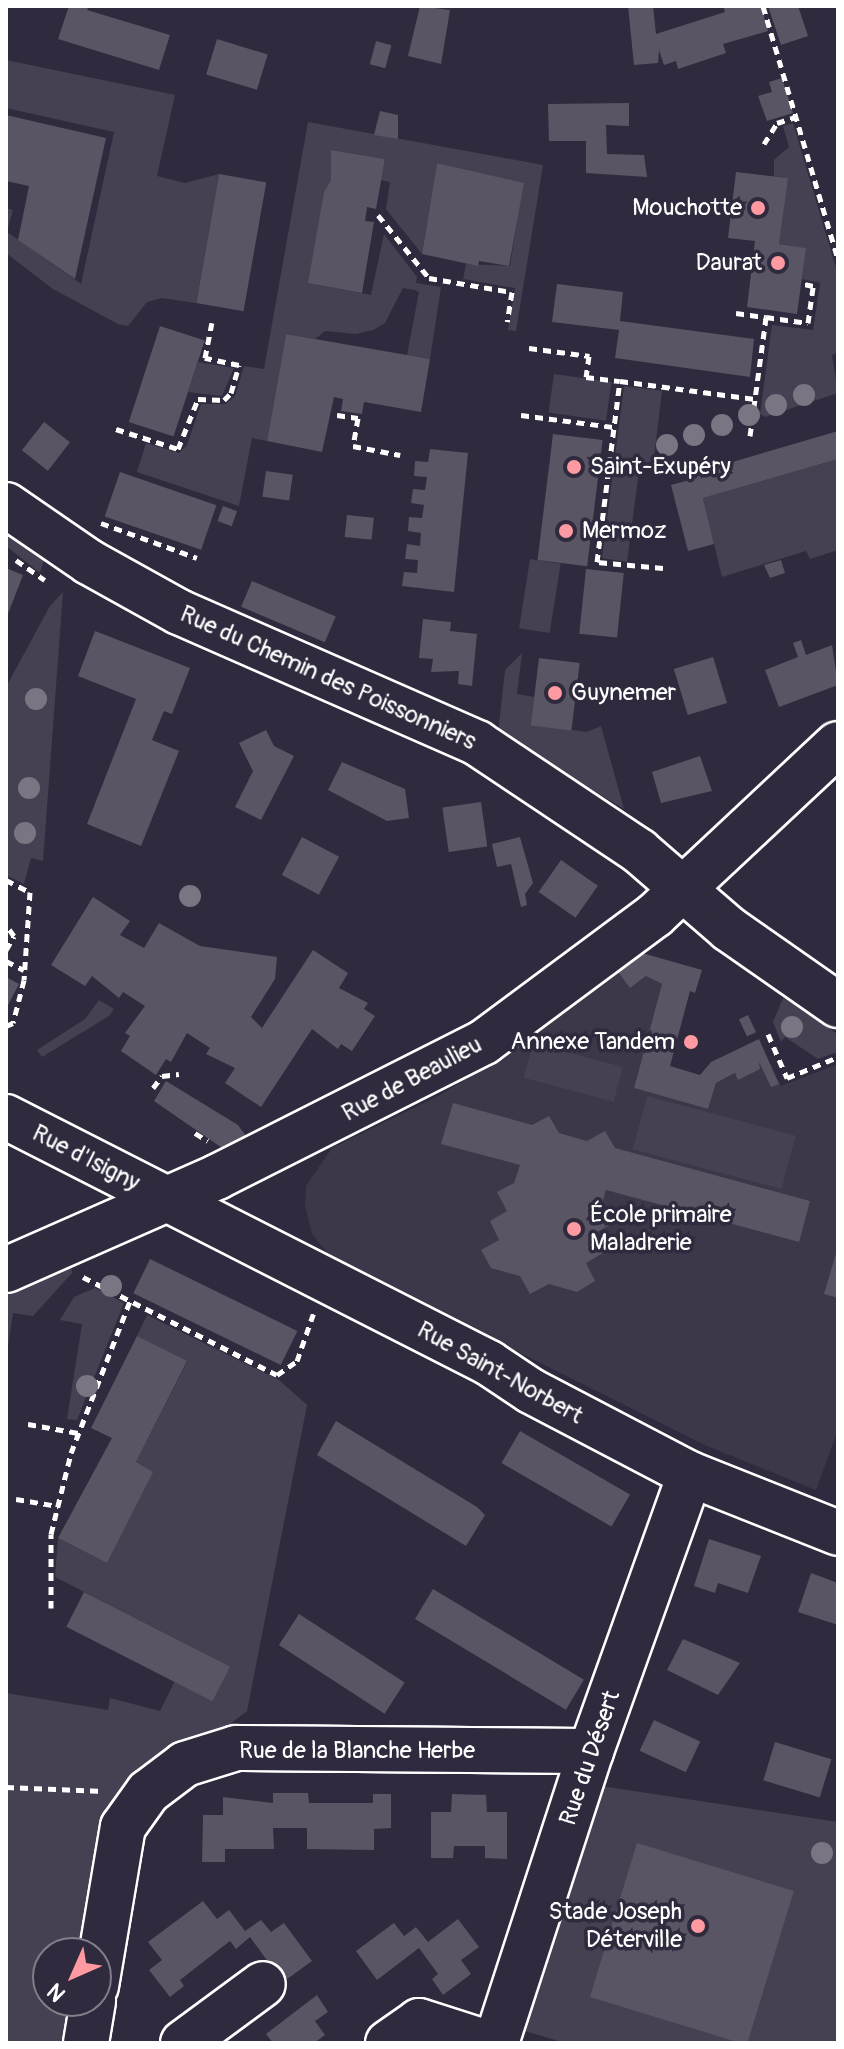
<!DOCTYPE html>
<meta charset="utf-8">
<style>
body{margin:0}
#map{position:relative;width:844px;height:2049px;overflow:hidden;background:#2f2a3d;font-family:Pangolin,sans-serif}
div>[style]{position:absolute}
[style*='--x']{left:calc(var(--x)*1px);top:calc(var(--y)*1px);width:calc(var(--w)*1px);rotate:calc(var(--a)*1deg)}
.built>*{inset:0;background:#3c3749}
.green>*{inset:0;background:#464152;transform-origin:0 0}
.building>*{inset:0;background:#595564;transform-origin:0 0}
.path>*{height:5px;margin-top:-2.5px;transform-origin:0;background:repeating-linear-gradient(90deg,#fff 0 8px,transparent 0 14px)}
.roads{filter:drop-shadow(2px 0 #fff) drop-shadow(-2px 0 #fff) drop-shadow(0 2px #fff) drop-shadow(0 -2px #fff)}
.minor>*{height:44px;margin:-22px;padding:0 22px;transform-origin:22px;border-radius:22px;background:#2f2a3d}
.trees>*{width:22px;height:22px;margin:-11px;border-radius:50%;background:#797582}
.dots>*{width:22px;height:22px;translate:-50% -50%;box-sizing:border-box;border:4px solid #2f2a3d;border-radius:50%}
span{translate:-50% -50%;white-space:nowrap;text-align:center;line-height:1.15;-webkit-text-stroke:7px #2f2a3d;paint-order:stroke}
.poi-label{font-size:24px;color:#fff}
.right{translate:-100% -50%;text-align:right}
.left{translate:0 -50%;text-align:left}
.street-label{font-size:24px;color:#fff}
.frame{position:absolute;inset:0;border:8px solid #fff;pointer-events:none}
.north{position:absolute;left:32px;top:1937px;width:80px;height:80px;box-sizing:border-box;background:#2f2a3d;border:2px solid #827f8b;border-radius:50%;rotate:225deg;font-size:22px;font-weight:700;line-height:32px;text-align:center;color:#fff}
.north::after{content:'';display:block;margin:auto;width:28px;height:36px;background:#ff9aa2;clip-path:polygon(50% 0,100% 100%,50% 72%,0 100%)}
</style>
<div id="map">
<div class="built">
<div style="clip-path:polygon(618px 972px,630px 988px,646px 976px,662px 984px,634px 1088px,708px 1109px,716px 1083px,767px 1058px,781px 1086px,838px 1064px,838px 1430px,816px 1490px,707px 1446px,332px 1259px,312px 1234px,305px 1206px,306px 1186px,332px 1148px,440px 1095px,511px 1052px)"></div>
</div>
<div class="green">
<div style="clip-path:polygon(6px 60px,175px 95px,157px 176px,185px 183px,219px 174px,196px 303px,162px 298px,147px 302px,128px 326px,118px 324px,53px 289px,6px 253px,6px 208px,13px 210px,7px 232px,81px 284px,114px 132px,6px 108px)"></div>
<div style="clip-path:polygon(308px 122px,543px 165px,516px 331px,508px 330px,515px 288px,463px 279px,466px 264px,510px 266px,523px 183px,437px 163px,422px 254px,386px 209px,390px 182px,381px 180px,385px 159px,331px 150px,331px 180px,324px 193px,309px 283px,371px 295px,384px 234px,417px 277px,416px 283px,441px 287px,430px 359px,407px 355px,419px 292px,415px 290px,403px 288px,385px 323px,373px 330px,356px 334px,325px 331px,315px 339px,286px 334px,267px 441px,252px 438px,239px 506px,137px 472px,146px 443px,179px 453px,187px 445px,201px 404px,226px 404px,235px 396px,244px 366px,264px 369px)"></div>
<div style="clip-path:polygon(793px 123px,838px 275px,838px 353px,832px 355px,838px 393px,765px 417px,760px 414px,772px 325px,813px 330px,820px 283px,802px 279px,805px 248px,779px 244px,787px 178px,774px 176px,774px 160px,789px 147px,783px 126px)"></div>
<div style="clip-path:polygon(198px 362px,234px 368px,222px 396px,188px 392px)"></div>
<div style="left:554px;top:374px;width:58px;height:39px;rotate:8deg"></div>
<div style="clip-path:polygon(624px 386px,662px 391px,654px 458px,639px 471px,627px 562px,602px 558px)"></div>
<div style="clip-path:polygon(838px 459px,838px 550px,810px 559px,806px 551px,722px 577px,703px 498px)"></div>
<div style="clip-path:polygon(6px 535px,44px 560px,40px 573px,6px 546px)"></div>
<div style="left:530px;top:559px;width:31px;height:70px;rotate:9deg"></div>
<div style="clip-path:polygon(63px 592px,43px 861px,31px 858px,24px 884px,6px 875px,6px 687px,50px 606px)"></div>
<div style="clip-path:polygon(522px 653px,517px 694px,534px 697px,531px 725px,587px 732px,601px 726px,624px 809px,498px 733px,505px 670px)"></div>
<div style="clip-path:polygon(784px 996px,837px 1034px,837px 1052px,818px 1059px,785px 1037px,781px 1042px,773px 1022px)"></div>
<div style="clip-path:polygon(99px 1000px,114px 1009px,109px 1016px,42px 1057px,37px 1050px,85px 1019px)"></div>
<div style="left:533px;top:1043px;width:93px;height:36px;rotate:15deg"></div>
<div style="left:647px;top:1096px;width:154px;height:55px;rotate:15deg"></div>
<div style="clip-path:polygon(71px 1264px,72px 1273px,33px 1316px,13px 1313px,6px 1359px,6px 1294px)"></div>
<div style="clip-path:polygon(95px 1288px,124px 1303px,77px 1420px,67px 1419px,82px 1324px,60px 1320px,74px 1297px)"></div>
<div style="clip-path:polygon(147px 1315px,279px 1380px,307px 1405px,247px 1711px,217px 1734px,169px 1751px,84px 1953px,48px 1953px,48px 2001px,76px 2001px,69px 2043px,6px 2043px,6px 1693px,108px 1710px,110px 1698px,160px 1711px,175px 1681px,212px 1700px,229px 1666px,55px 1577px,58px 1538px,107px 1563px,152px 1472px,136px 1462px,187px 1362px,137px 1336px)"></div>
<div style="clip-path:polygon(601px 1786px,838px 1822px,838px 2043px,565px 2043px,525px 2031px)"></div>
</div>
<div class="building">
<div style="clip-path:polygon(69px 6px,89px 6px,87px 10px,170px 35px,159px 70px,58px 39px)"></div>
<div style="clip-path:polygon(420px 6px,450px 10px,441px 64px,408px 56px)"></div>
<div style="clip-path:polygon(628px 6px,653px 6px,656px 34px,725px 12px,723px 6px,761px 6px,768px 31px,723px 44px,726px 53px,678px 69px,676px 61px,664px 65px,659px 50px,658px 63px,634px 65px)"></div>
<div style="clip-path:polygon(768px 6px,798px 6px,808px 36px,781px 45px)"></div>
<div style="left:217px;top:39px;width:53px;height:37px;rotate:17deg"></div>
<div style="left:376px;top:41px;width:16px;height:24px;rotate:15deg"></div>
<div style="clip-path:polygon(782px 78px,793px 113px,767px 121px,758px 96px,772px 92px,769px 82px)"></div>
<div style="clip-path:polygon(629px 103px,629px 126px,606px 125px,607px 154px,644px 155px,647px 177px,586px 173px,586px 141px,549px 141px,548px 104px)"></div>
<div style="clip-path:polygon(380px 111px,398px 115px,398px 139px,374px 135px)"></div>
<div style="clip-path:polygon(6px 115px,106px 138px,75px 279px,18px 240px,29px 186px,6px 181px)"></div>
<div style="clip-path:polygon(331px 150px,385px 159px,376px 209px,367px 207px,365px 221px,374px 222px,362px 293px,308px 283px,324px 192px,331px 180px)"></div>
<div style="clip-path:polygon(437px 163px,524px 183px,509px 266px,479px 261px,478px 266px,422px 254px)"></div>
<div style="clip-path:polygon(736px 172px,788px 178px,779px 244px,806px 248px,797px 314px,747px 307px,755px 241px,728px 238px)"></div>
<div style="left:219px;top:174px;width:48px;height:131px;rotate:10deg"></div>
<div style="clip-path:polygon(557px 284px,623px 292px,620px 321px,754px 339px,750px 377px,615px 358px,619px 330px,552px 322px)"></div>
<div style="left:160px;top:326px;width:47px;height:101px;rotate:18deg"></div>
<div style="clip-path:polygon(286px 334px,430px 359px,421px 412px,364px 402px,362px 414px,341px 411px,343px 399px,334px 397px,322px 452px,267px 441px)"></div>
<div style="left:44px;top:422px;width:33px;height:36px;rotate:38deg"></div>
<div style="clip-path:polygon(838px 431px,838px 459px,703px 498px,714px 544px,688px 551px,671px 485px,697px 478px,695px 473px)"></div>
<div style="left:553px;top:434px;width:50px;height:127px;rotate:7deg"></div>
<div style="clip-path:polygon(430px 449px,468px 453px,454px 592px,402px 586px,404px 572px,417px 573px,418px 560px,405px 559px,407px 544px,420px 546px,421px 533px,408px 531px,409px 517px,422px 518px,424px 505px,411px 503px,413px 489px,425px 490px,427px 477px,414px 476px,415px 461px,428px 462px)"></div>
<div style="left:266px;top:471px;width:27px;height:26px;rotate:8deg"></div>
<div style="left:120px;top:472px;width:102px;height:47px;rotate:19deg"></div>
<div style="left:223px;top:506px;width:15px;height:16px;rotate:20deg"></div>
<div style="left:347px;top:515px;width:27px;height:22px;rotate:6deg"></div>
<div style="clip-path:polygon(781px 560px,785px 573px,770px 578px,764px 565px)"></div>
<div style="clip-path:polygon(6px 568px,23px 575px,6px 619px)"></div>
<div style="left:586px;top:569px;width:38px;height:65px;rotate:6deg"></div>
<div style="left:252px;top:581px;width:91px;height:28px;rotate:23deg"></div>
<div style="clip-path:polygon(423px 619px,451px 622px,450px 631px,477px 634px,472px 686px,458px 684px,459px 671px,431px 672px,433px 659px,419px 658px)"></div>
<div style="clip-path:polygon(95px 631px,190px 668px,172px 714px,164px 711px,152px 740px,179px 751px,141px 846px,87px 824px,136px 699px,78px 676px)"></div>
<div style="clip-path:polygon(801px 640px,806px 655px,832px 645px,838px 685px,779px 707px,765px 670px,798px 657px,793px 643px)"></div>
<div style="left:713px;top:657px;width:48px;height:41px;rotate:73deg"></div>
<div style="left:539px;top:658px;width:41px;height:68px;rotate:7deg"></div>
<div style="clip-path:polygon(266px 730px,274px 746px,294px 756px,261px 820px,235px 807px,253px 771px,239px 743px)"></div>
<div style="clip-path:polygon(700px 756px,712px 791px,661px 803px,652px 772px)"></div>
<div style="clip-path:polygon(342px 762px,405px 789px,409px 818px,387px 821px,328px 790px)"></div>
<div style="left:481px;top:802px;width:45px;height:39px;rotate:82deg"></div>
<div style="left:302px;top:837px;width:42px;height:43px;rotate:28deg"></div>
<div style="clip-path:polygon(520px 837px,533px 883px,525px 894px,527px 905px,521px 907px,511px 864px,497px 867px,492px 844px)"></div>
<div style="left:561px;top:860px;width:45px;height:39px;rotate:35deg"></div>
<div style="clip-path:polygon(93px 897px,130px 921px,120px 935px,144px 948px,159px 923px,200px 946px,277px 957px,275px 979px,251px 1017px,262px 1028px,313px 950px,348px 973px,339px 988px,368px 1003px,364px 1009px,375px 1016px,352px 1051px,341px 1044px,338px 1049px,312px 1029px,261px 1107px,225px 1083px,235px 1068px,206px 1054px,210px 1048px,187px 1033px,171px 1062px,166px 1059px,156px 1075px,121px 1051px,130px 1036px,125px 1033px,145px 1006px,123px 992px,119px 998px,92px 976px,85px 986px,51px 965px)"></div>
<div style="clip-path:polygon(642px 953px,702px 970px,695px 993px,690px 991px,670px 1066px,700px 1075px,711px 1062px,759px 1039px,779px 1084px,771px 1087px,759px 1062px,760px 1069px,738px 1080px,735px 1073px,716px 1083px,708px 1109px,634px 1088px,662px 984px,646px 976px,630px 988px,618px 972px)"></div>
<div style="clip-path:polygon(6px 977px,19px 984px,6px 1009px)"></div>
<div style="left:748px;top:1015px;width:19px;height:10px;rotate:65deg"></div>
<div style="clip-path:polygon(166px 1081px,238px 1125px,248px 1139px,225px 1150px,154px 1101px)"></div>
<div style="clip-path:polygon(453px 1103px,532px 1125px,549px 1116px,559px 1133px,587px 1141px,605px 1131px,615px 1148px,810px 1201px,799px 1242px,606px 1190px,601px 1206px,612px 1224px,593px 1234px,603px 1253px,586px 1263px,595px 1281px,577px 1292px,549px 1284px,530px 1294px,520px 1276px,491px 1268px,481px 1250px,499px 1240px,490px 1221px,507px 1211px,497px 1192px,514px 1183px,520px 1165px,441px 1144px)"></div>
<div style="clip-path:polygon(837px 1250px,838px 1250px,838px 1298px,824px 1294px)"></div>
<div style="left:150px;top:1259px;width:164px;height:38px;rotate:26deg"></div>
<div style="clip-path:polygon(137px 1336px,187px 1361px,136px 1462px,153px 1472px,107px 1563px,58px 1538px,112px 1438px,91px 1428px)"></div>
<div style="clip-path:polygon(336px 1421px,477px 1507px,485px 1515px,466px 1546px,317px 1455px)"></div>
<div style="left:520px;top:1431px;width:127px;height:37px;rotate:30deg"></div>
<div style="clip-path:polygon(709px 1539px,761px 1556px,748px 1593px,718px 1583px,715px 1593px,694px 1586px)"></div>
<div style="clip-path:polygon(811px 1573px,838px 1583px,838px 1625px,798px 1612px)"></div>
<div style="left:433px;top:1589px;width:176px;height:35px;rotate:31deg"></div>
<div style="left:84px;top:1592px;width:164px;height:39px;rotate:27deg"></div>
<div style="left:299px;top:1614px;width:126px;height:37px;rotate:33deg"></div>
<div style="clip-path:polygon(683px 1639px,740px 1663px,718px 1695px,667px 1670px)"></div>
<div style="left:654px;top:1720px;width:51px;height:34px;rotate:25deg"></div>
<div style="left:775px;top:1742px;width:59px;height:40px;rotate:17deg"></div>
<div style="clip-path:polygon(273px 1793px,308px 1793px,309px 1803px,373px 1803px,373px 1794px,391px 1794px,391px 1828px,374px 1829px,374px 1850px,307px 1849px,307px 1828px,273px 1828px,274px 1849px,225px 1849px,225px 1862px,202px 1862px,203px 1815px,223px 1815px,223px 1797px,273px 1803px)"></div>
<div style="clip-path:polygon(452px 1794px,486px 1795px,487px 1812px,507px 1812px,507px 1859px,485px 1858px,485px 1846px,454px 1846px,453px 1858px,431px 1858px,431px 1812px,451px 1812px)"></div>
<div style="left:637px;top:1843px;width:164px;height:161px;rotate:17deg"></div>
<div style="clip-path:polygon(203px 1901px,217px 1919px,229px 1910px,245px 1931px,261px 1920px,271px 1932px,284px 1923px,312px 1961px,283px 1982px,250px 1937px,236px 1949px,230px 1941px,180px 1980px,184px 1986px,170px 1997px,149px 1970px,162px 1960px,148px 1942px)"></div>
<div style="clip-path:polygon(458px 1919px,479px 1947px,461px 1960px,471px 1974px,443px 1995px,432px 1979px,438px 1974px,419px 1948px,377px 1980px,356px 1951px,394px 1923px,404px 1936px,416px 1927px,428px 1942px)"></div>
<div style="clip-path:polygon(317px 1995px,328px 2012px,315px 2021px,325px 2035px,314px 2043px,273px 2043px,266px 2034px)"></div>
</div>
<div class="path">
<div style="--x:763;--y:6;--w:264;--a:73.5"></div>
<div style="--x:764;--y:144;--w:25;--a:-58"></div>
<div style="--x:777;--y:123;--w:20;--a:-18"></div>
<div style="--x:378;--y:215;--w:81;--a:51"></div>
<div style="--x:429;--y:278;--w:84;--a:9.6"></div>
<div style="--x:512;--y:292;--w:30;--a:99"></div>
<div style="--x:736;--y:313;--w:30;--a:8"></div>
<div style="--x:529;--y:348;--w:61;--a:7.6"></div>
<div style="--x:589;--y:356;--w:21;--a:98"></div>
<div style="--x:586;--y:377;--w:34;--a:7"></div>
<div style="--x:337;--y:415;--w:21;--a:8"></div>
<div style="--x:358;--y:418;--w:28;--a:100"></div>
<div style="--x:353;--y:446;--w:48;--a:10.8"></div>
<div style="--x:521;--y:415;--w:94;--a:7.4"></div>
<div style="--x:116;--y:429;--w:65;--a:17.9"></div>
<div style="--x:178;--y:449;--w:54;--a:-68.2"></div>
<div style="--x:198;--y:399;--w:26;--a:2"></div>
<div style="--x:224;--y:400;--w:10;--a:-45"></div>
<div style="--x:231;--y:393;--w:29;--a:-74"></div>
<div style="--x:239;--y:365;--w:35;--a:-168"></div>
<div style="--x:205;--y:358;--w:36;--a:-79"></div>
<div style="--x:750;--y:436;--w:120;--a:-82.3"></div>
<div style="--x:766;--y:317;--w:42;--a:8.1"></div>
<div style="--x:808;--y:323;--w:37;--a:-82"></div>
<div style="--x:813;--y:286;--w:9;--a:-167"></div>
<div style="--x:101;--y:523;--w:102;--a:20"></div>
<div style="--x:16;--y:560;--w:35;--a:35"></div>
<div style="--x:663;--y:568;--w:66;--a:-174.8"></div>
<div style="--x:597;--y:562;--w:182;--a:-82.8"></div>
<div style="--x:620;--y:381;--w:136;--a:7.6"></div>
<div style="--x:6;--y:880;--w:27;--a:27"></div>
<div style="--x:30;--y:892;--w:88;--a:93.9"></div>
<div style="--x:24;--y:980;--w:44;--a:104.3"></div>
<div style="--x:13;--y:1023;--w:8;--a:157"></div>
<div style="--x:6;--y:950;--w:16;--a:-60"></div>
<div style="--x:14;--y:936;--w:12;--a:-125"></div>
<div style="--x:6;--y:961;--w:20;--a:27"></div>
<div style="--x:768;--y:1034;--w:48;--a:66.6"></div>
<div style="--x:787;--y:1078;--w:55;--a:-22.4"></div>
<div style="--x:153;--y:1088;--w:15;--a:-53"></div>
<div style="--x:162;--y:1076;--w:17;--a:-7"></div>
<div style="--x:195;--y:1133;--w:15;--a:32"></div>
<div style="--x:83;--y:1277;--w:217;--a:26.8"></div>
<div style="--x:277;--y:1375;--w:24;--a:-35"></div>
<div style="--x:297;--y:1361;--w:52;--a:-70.9"></div>
<div style="--x:28;--y:1424;--w:51;--a:10.2"></div>
<div style="--x:16;--y:1499;--w:43;--a:9.5"></div>
<div style="--x:51;--y:1608;--w:74;--a:-90"></div>
<div style="--x:51;--y:1534;--w:83;--a:-76.1"></div>
<div style="--x:71;--y:1453;--w:163;--a:-68.8"></div>
<div style="--x:6;--y:1787;--w:98;--a:2.3"></div>
</div>
<div class="roads">
<div class="minor">
<div style="--x:6;--y:505;--w:101;--a:34.5"></div>
<div style="--x:89;--y:562;--w:103;--a:29.1"></div>
<div style="--x:179;--y:612;--w:326;--a:23.7"></div>
<div style="--x:477;--y:743;--w:195;--a:33.7"></div>
<div style="--x:639;--y:851;--w:119;--a:40.9"></div>
<div style="--x:729;--y:929;--w:133;--a:34.9"></div>
<div style="--x:6;--y:1117;--w:542;--a:26.99"></div>
<div style="--x:489;--y:1363;--w:50;--a:33.7"></div>
<div style="--x:531;--y:1391;--w:179;--a:27.6"></div>
<div style="--x:690;--y:1474;--w:159;--a:21.7"></div>
<div style="--x:6;--y:1270;--w:231;--a:-23.8"></div>
<div style="--x:217;--y:1177;--w:299;--a:-26.8"></div>
<div style="--x:484;--y:1042;--w:213;--a:-36.6"></div>
<div style="--x:655;--y:915;--w:250;--a:-43.1"></div>
<div style="--x:96;--y:1986;--w:161;--a:-80.4"></div>
<div style="--x:123;--y:1827;--w:43;--a:-54.5"></div>
<div style="--x:148;--y:1792;--w:46;--a:-37.1"></div>
<div style="--x:185;--y:1764;--w:53;--a:-17.4"></div>
<div style="--x:236;--y:1748;--w:355;--a:0.5"></div>
<div style="--x:86;--y:2043;--w:43;--a:-80.5"></div>
<div style="--x:183;--y:2043;--w:99;--a:-36.4"></div>
<div style="--x:388;--y:2043;--w:38;--a:-35"></div>
<div style="--x:419;--y:2021;--w:72;--a:17.7"></div>
<div style="--x:496;--y:2043;--w:307;--a:-72"></div>
<div style="--x:591;--y:1751;--w:294;--a:-70.3"></div>
</div>
</div>
<div class="trees">
<div style="left:804px;top:395px"></div>
<div style="left:776px;top:405px"></div>
<div style="left:749px;top:415px"></div>
<div style="left:722px;top:425px"></div>
<div style="left:694px;top:435px"></div>
<div style="left:667px;top:445px"></div>
<div style="left:36px;top:699px"></div>
<div style="left:29px;top:788px"></div>
<div style="left:25px;top:833px"></div>
<div style="left:190px;top:896px"></div>
<div style="left:792px;top:1027px"></div>
<div style="left:111px;top:1286px"></div>
<div style="left:87px;top:1386px"></div>
<div style="left:822px;top:1853px"></div>
</div>
<div class="dots">
<div style="left:758px;top:208px;background:#ff9aa2"></div>
<div style="left:778px;top:263px;background:#ff9aa2"></div>
<div style="left:574px;top:467px;background:#ff9aa2"></div>
<div style="left:566px;top:531px;background:#ff9aa2"></div>
<div style="left:555px;top:693px;background:#ff9aa2"></div>
<div style="left:691px;top:1042px;background:#ff9aa2"></div>
<div style="left:574px;top:1229px;background:#ff9aa2"></div>
<div style="left:698px;top:1926px;background:#ff9aa2"></div>
</div>
<div class="poi-label">
<span class="right" style="left:742px;top:208px">Mouchotte</span>
<span class="right" style="left:762px;top:263px">Daurat</span>
<span class="left" style="left:590px;top:467px">Saint-Exupéry</span>
<span class="left" style="left:582px;top:531px">Mermoz</span>
<span class="left" style="left:571px;top:693px">Guynemer</span>
<span class="right" style="left:675px;top:1042px">Annexe Tandem</span>
<span class="left" style="left:590px;top:1229px">École primaire<br>Maladrerie</span>
<span class="right" style="left:682px;top:1926px">Stade Joseph<br>Déterville</span>
</div>
<div class="street-label">
<span style="left:328px;top:678px;rotate:24deg">Rue du Chemin des Poissonniers</span>
<span style="left:412px;top:1079px;rotate:-28deg">Rue de Beaulieu</span>
<span style="left:86px;top:1158px;rotate:27deg">Rue d'Isigny</span>
<span style="left:500px;top:1373px;rotate:29deg">Rue Saint-Norbert</span>
<span style="left:357px;top:1751px">Rue de la Blanche Herbe</span>
<span style="left:590px;top:1758px;rotate:-71deg">Rue du Désert</span>
</div>
<div class="frame"></div>
<div class="north">N</div>
</div>
